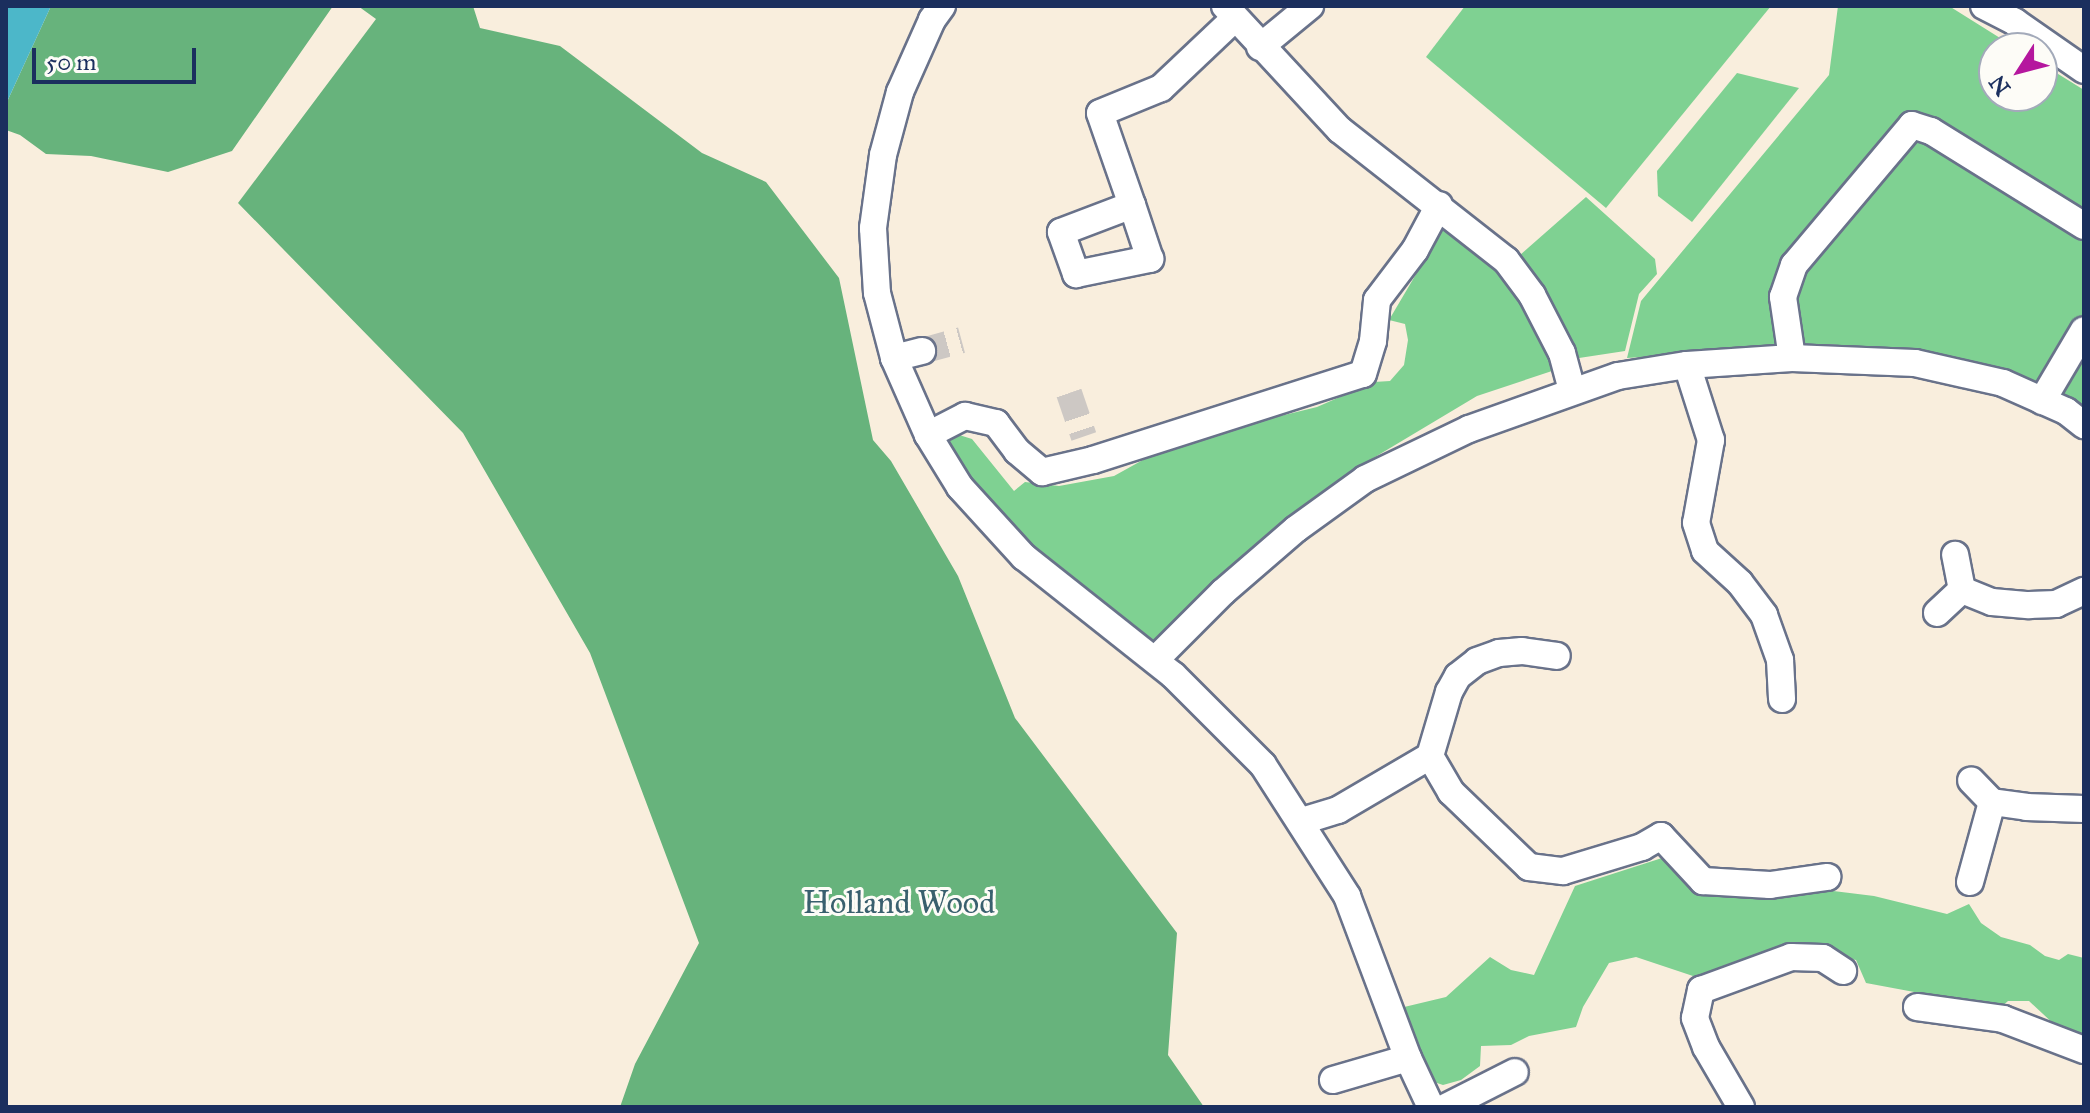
<!DOCTYPE html>
<style>
body{margin:0}
#map{position:relative;width:2090px;height:1113px;overflow:hidden;background:#f9eedd;font-family:"IM FELL Great Primer",serif}
div>[style]{position:absolute}
[style*='--x']{left:calc(var(--x)*1px);top:calc(var(--y)*1px);width:calc(var(--w)*1px);rotate:calc(var(--a)*1deg)}
.green>*{inset:0;background:#7fd192}
.forest>*{inset:0;background:#67b37c}
.water>*{inset:0;background:#4cb7c9}
.minor-tunnel>*{height:26px;margin-top:-13px;transform-origin:0;background:repeating-linear-gradient(90deg,#cdc8c4 0 26px,transparent 0 39px)}
.roads{filter:drop-shadow(2px 0 #69728a) drop-shadow(-2px 0 #69728a) drop-shadow(0 2px #69728a) drop-shadow(0 -2px #69728a)}
.minor>*{height:26px;margin:-13px;padding:0 13px;transform-origin:13px;border-radius:13px;background:#fff}
span{translate:-50% -50%;white-space:nowrap;text-align:center;line-height:1.15;-webkit-text-stroke:6px #fdfcf7;paint-order:stroke}
.park-label{font-size:32px;color:#39606e}
.frame{position:absolute;inset:0;border:8px solid #1b2f5e;pointer-events:none}
.north{position:absolute;left:1978px;top:32px;width:80px;height:80px;box-sizing:border-box;background:#fdfcf7;border:2px solid #a3aaba;border-radius:50%;rotate:234deg;font-size:22px;font-weight:700;line-height:32px;text-align:center;color:#1b2f5e}
.north::after{content:'';display:block;margin:auto;width:28px;height:36px;background:#b5179e;clip-path:polygon(50% 0,100% 100%,50% 72%,0 100%)}
.scale{position:absolute;left:32px;top:48px;width:164px;height:36px;box-sizing:border-box;border:4px solid #1b2f5e;border-top:0;padding-left:10px;font-size:24px;line-height:28px;white-space:nowrap;color:#1b2f5e;-webkit-text-stroke:6px #fdfcf7;paint-order:stroke}
</style>
<div id="map">
<div class="green">
<div style="clip-path:polygon(1465px 6px,1771px 6px,1606px 208px,1426px 57px)"></div>
<div style="clip-path:polygon(1838px 6px,1949px 6px,2016px 48px,1994px 48px,1994px 96px,2042px 96px,2042px 64px,2084px 90px,2084px 409px,2059px 393px,1958px 360px,1829px 344px,1627px 358px,1641px 301px,1829px 75px)"></div>
<div style="clip-path:polygon(1737px 73px,1799px 88px,1692px 222px,1658px 196px,1657px 171px)"></div>
<div style="clip-path:polygon(1586px 197px,1655px 259px,1657px 274px,1639px 294px,1625px 351px,1579px 358px,1554px 307px,1520px 255px)"></div>
<div style="clip-path:polygon(1448px 220px,1504px 273px,1555px 370px,1477px 396px,1360px 466px,1173px 630px,1154px 641px,1131px 633px,1023px 537px,972px 487px,945px 447px,956px 434px,972px 439px,1014px 491px,1025px 482px,1059px 486px,1114px 476px,1204px 426px,1219px 429px,1260px 421px,1317px 407px,1374px 382px,1390px 381px,1404px 365px,1408px 340px,1405px 324px,1389px 320px)"></div>
<div style="clip-path:polygon(1662px 858px,1704px 894px,1763px 897px,1809px 888px,1874px 896px,1947px 914px,1969px 904px,1981px 923px,2001px 937px,2030px 945px,2045px 956px,2059px 960px,2068px 954px,2084px 958px,2084px 1039px,2057px 1027px,2029px 1001px,2008px 1001px,2000px 1008px,1866px 983px,1856px 960px,1790px 948px,1758px 955px,1708px 977px,1693px 976px,1636px 957px,1609px 963px,1583px 1007px,1576px 1027px,1529px 1036px,1511px 1045px,1481px 1046px,1480px 1066px,1461px 1080px,1443px 1085px,1431px 1081px,1400px 1008px,1446px 997px,1490px 957px,1511px 970px,1534px 975px,1575px 886px)"></div>
</div>
<div class="forest">
<div style="clip-path:polygon(51px 6px,333px 6px,232px 151px,168px 172px,91px 156px,46px 154px,20px 135px,6px 130px,6px 104px)"></div>
<div style="clip-path:polygon(358px 6px,473px 6px,480px 28px,560px 46px,702px 153px,766px 182px,839px 278px,873px 440px,891px 461px,958px 576px,1015px 718px,1177px 933px,1168px 1055px,1204px 1107px,620px 1107px,635px 1064px,699px 943px,590px 653px,463px 433px,238px 203px,376px 19px)"></div>
</div>
<div class="water">
<div style="clip-path:polygon(6px 6px,51px 6px,6px 104px)"></div>
</div>
<div class="minor-tunnel">
<div style="--x:922;--y:351;--w:41;--a:-15.4"></div>
<div style="--x:1069;--y:393;--w:46;--a:71.2"></div>
</div>
<div class="roads">
<div class="minor">
<div style="--x:942;--y:6;--w:17;--a:126"></div>
<div style="--x:932;--y:20;--w:79;--a:114"></div>
<div style="--x:900;--y:92;--w:65;--a:105.1"></div>
<div style="--x:883;--y:155;--w:74;--a:97.8"></div>
<div style="--x:873;--y:228;--w:65;--a:86.5"></div>
<div style="--x:877;--y:293;--w:67;--a:75.3"></div>
<div style="--x:894;--y:358;--w:84;--a:66.2"></div>
<div style="--x:928;--y:435;--w:61;--a:58.4"></div>
<div style="--x:960;--y:487;--w:95;--a:47.6"></div>
<div style="--x:1024;--y:557;--w:190;--a:38.4"></div>
<div style="--x:1173;--y:675;--w:127;--a:45"></div>
<div style="--x:1263;--y:765;--w:156;--a:57.3"></div>
<div style="--x:1347;--y:896;--w:173;--a:69.4"></div>
<div style="--x:1408;--y:1058;--w:54;--a:64.9"></div>
<div style="--x:1225;--y:6;--w:169;--a:47.2"></div>
<div style="--x:1340;--y:130;--w:211;--a:38.1"></div>
<div style="--x:1506;--y:260;--w:44;--a:53.4"></div>
<div style="--x:1532;--y:295;--w:65;--a:62.7"></div>
<div style="--x:1562;--y:353;--w:39;--a:75"></div>
<div style="--x:1984;--y:6;--w:35;--a:27"></div>
<div style="--x:2015;--y:22;--w:84;--a:34.8"></div>
<div style="--x:1260;--y:47;--w:65;--a:-39.4"></div>
<div style="--x:1132;--y:205;--w:76;--a:159.2"></div>
<div style="--x:1061;--y:232;--w:45;--a:70.3"></div>
<div style="--x:1076;--y:274;--w:76;--a:-11.5"></div>
<div style="--x:1150;--y:259;--w:57;--a:-108.4"></div>
<div style="--x:1132;--y:205;--w:97;--a:-109.2"></div>
<div style="--x:1100;--y:113;--w:66;--a:-22.3"></div>
<div style="--x:1161;--y:88;--w:100;--a:-43.4"></div>
<div style="--x:894;--y:358;--w:29;--a:-14"></div>
<div style="--x:1792;--y:358;--w:62;--a:-98.4"></div>
<div style="--x:1783;--y:297;--w:34;--a:-71"></div>
<div style="--x:1794;--y:265;--w:183;--a:-49.9"></div>
<div style="--x:1912;--y:125;--w:20;--a:18"></div>
<div style="--x:1931;--y:131;--w:180;--a:31.8"></div>
<div style="--x:1687;--y:365;--w:79;--a:72.3"></div>
<div style="--x:1711;--y:440;--w:84;--a:100.2"></div>
<div style="--x:1696;--y:523;--w:29;--a:72"></div>
<div style="--x:1705;--y:551;--w:47;--a:42.4"></div>
<div style="--x:1740;--y:583;--w:40;--a:53"></div>
<div style="--x:1764;--y:615;--w:48;--a:70.4"></div>
<div style="--x:1780;--y:660;--w:39;--a:87"></div>
<div style="--x:2042;--y:401;--w:82;--a:-59.4"></div>
<div style="--x:928;--y:435;--w:42;--a:-27.2"></div>
<div style="--x:965;--y:416;--w:32;--a:13"></div>
<div style="--x:996;--y:423;--w:35;--a:53"></div>
<div style="--x:1017;--y:451;--w:33;--a:40"></div>
<div style="--x:1042;--y:472;--w:52;--a:-13.2"></div>
<div style="--x:1093;--y:460;--w:283;--a:-17.7"></div>
<div style="--x:1363;--y:374;--w:34;--a:-73"></div>
<div style="--x:1373;--y:341;--w:41;--a:-84.4"></div>
<div style="--x:1377;--y:300;--w:63;--a:-52.8"></div>
<div style="--x:1415;--y:250;--w:51;--a:-61.9"></div>
<div style="--x:1962;--y:590;--w:32;--a:22"></div>
<div style="--x:1992;--y:602;--w:37;--a:5"></div>
<div style="--x:2029;--y:605;--w:27;--a:-2"></div>
<div style="--x:2056;--y:604;--w:31;--a:-25"></div>
<div style="--x:1937;--y:613;--w:34;--a:-43"></div>
<div style="--x:1962;--y:590;--w:36;--a:-101"></div>
<div style="--x:1155;--y:660;--w:96;--a:-45"></div>
<div style="--x:1223;--y:592;--w:96;--a:-40.8"></div>
<div style="--x:1296;--y:529;--w:85;--a:-35.9"></div>
<div style="--x:1365;--y:479;--w:115;--a:-25.7"></div>
<div style="--x:1469;--y:429;--w:158;--a:-19.6"></div>
<div style="--x:1618;--y:376;--w:70;--a:-9.1"></div>
<div style="--x:1687;--y:365;--w:105;--a:-3.8"></div>
<div style="--x:1792;--y:358;--w:123;--a:2.3"></div>
<div style="--x:1915;--y:363;--w:90;--a:12.8"></div>
<div style="--x:2003;--y:383;--w:69;--a:24"></div>
<div style="--x:2066;--y:411;--w:23;--a:38"></div>
<div style="--x:1430;--y:756;--w:67;--a:-73.5"></div>
<div style="--x:1449;--y:692;--w:18;--a:-61"></div>
<div style="--x:1458;--y:676;--w:24;--a:-38"></div>
<div style="--x:1477;--y:661;--w:23;--a:-20"></div>
<div style="--x:1499;--y:653;--w:23;--a:-5"></div>
<div style="--x:1522;--y:651;--w:35;--a:8"></div>
<div style="--x:1992;--y:802;--w:34;--a:8"></div>
<div style="--x:2026;--y:807;--w:58;--a:2"></div>
<div style="--x:1302;--y:821;--w:38;--a:-17"></div>
<div style="--x:1338;--y:810;--w:107;--a:-30.4"></div>
<div style="--x:1430;--y:756;--w:42;--a:59.7"></div>
<div style="--x:1451;--y:792;--w:108;--a:43.9"></div>
<div style="--x:1529;--y:867;--w:34;--a:7"></div>
<div style="--x:1563;--y:871;--w:83;--a:-16.9"></div>
<div style="--x:1642;--y:847;--w:22;--a:-30"></div>
<div style="--x:1661;--y:836;--w:62;--a:47"></div>
<div style="--x:1703;--y:881;--w:67;--a:3.4"></div>
<div style="--x:1770;--y:885;--w:58;--a:-8"></div>
<div style="--x:1970;--y:882;--w:83;--a:-74.6"></div>
<div style="--x:1992;--y:802;--w:30;--a:-134"></div>
<div style="--x:1917;--y:1007;--w:87;--a:7.9"></div>
<div style="--x:2003;--y:1019;--w:87;--a:20.9"></div>
<div style="--x:1333;--y:1080;--w:78;--a:-16.3"></div>
<div style="--x:1446;--y:1107;--w:77;--a:-26.9"></div>
<div style="--x:1741;--y:1107;--w:69;--a:-120.3"></div>
<div style="--x:1706;--y:1047;--w:31;--a:-111"></div>
<div style="--x:1695;--y:1018;--w:29;--a:-78"></div>
<div style="--x:1701;--y:990;--w:96;--a:-20.1"></div>
<div style="--x:1791;--y:957;--w:32;--a:2"></div>
<div style="--x:1823;--y:958;--w:24;--a:33"></div>
</div>
</div>
<div class="park-label">
<span style="left:899px;top:903px">Holland Wood</span>
</div>
<div class="frame"></div>
<div class="north">N</div>
<div class="scale">50 m</div>
</div>
